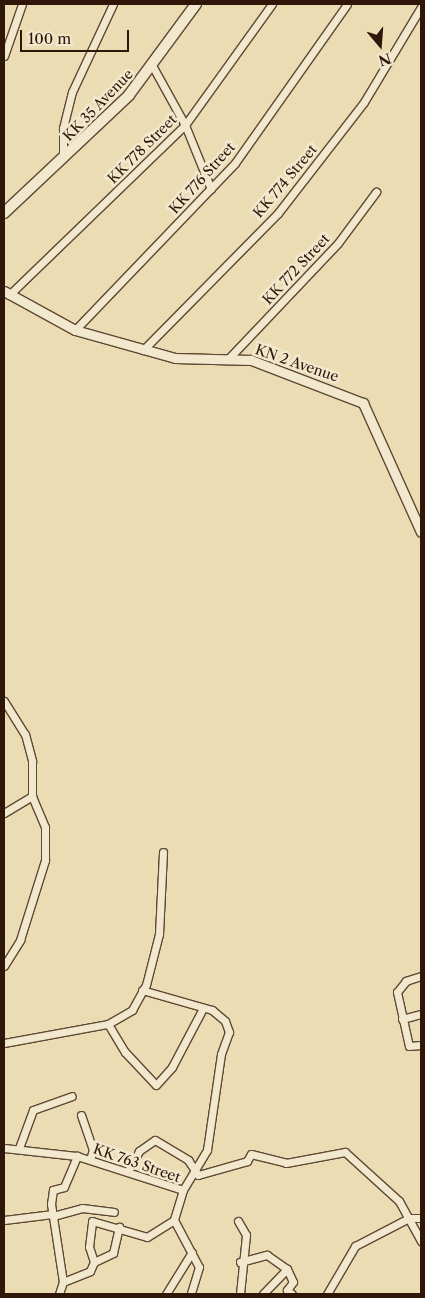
<!DOCTYPE html>
<style>
body{margin:0}
#map{position:relative;width:425px;height:1298px;overflow:hidden;background:#ebdcb4;font-family:"Libre Caslon Text",serif}
div>[style]{position:absolute}
[style*='--x']{left:calc(var(--x)*1px);top:calc(var(--y)*1px);width:calc(var(--w)*1px);rotate:calc(var(--a)*1deg)}
.roads{filter:drop-shadow(1px 0 #5f4834) drop-shadow(-1px 0 #5f4834) drop-shadow(0 1px #5f4834) drop-shadow(0 -1px #5f4834)}
.minor>*{height:7px;margin:-3.5px;padding:0 3.5px;transform-origin:3.5px;border-radius:3.5px;background:#f2e8ce}
.tertiary>*{height:9px;margin:-4.5px;padding:0 4.5px;transform-origin:4.5px;border-radius:4.5px;background:#f2e8ce}
.secondary>*{height:10px;margin:-5px;padding:0 5px;transform-origin:5px;border-radius:5px;background:#f2e8ce}
span{translate:-50% -50%;white-space:nowrap;text-align:center;line-height:1.15;-webkit-text-stroke:5px #f2e8ce;paint-order:stroke}
.street-label{font-size:14px;color:#301609}
.frame{position:absolute;inset:0;border:5px solid #301609;pointer-events:none}
.north{position:absolute;left:355px;top:20px;width:50px;height:50px;-webkit-text-stroke:4px #f2e8ce;paint-order:stroke;rotate:162deg;font-size:14px;font-weight:700;line-height:20px;text-align:center;color:#301609}
.north::after{content:'';display:block;margin:auto;width:18px;height:22px;background:#301609;clip-path:polygon(50% 0,100% 100%,50% 72%,0 100%)}
.scale{position:absolute;left:20px;top:30px;width:109px;height:22px;box-sizing:border-box;border:2px solid #301609;border-top:0;padding-left:6px;font-size:15px;line-height:18px;white-space:nowrap;color:#301609;-webkit-text-stroke:4px #f2e8ce;paint-order:stroke}
</style>
<div id="map">
<div class="roads">
<div class="minor">
<div style="--x:4;--y:56;--w:55;--a:-70.9"></div>
<div style="--x:153;--y:67;--w:66;--a:61.1"></div>
<div style="--x:185;--y:125;--w:69;--a:67.9"></div>
<div style="--x:63;--y:158;--w:30;--a:-90"></div>
<div style="--x:63;--y:128;--w:37;--a:-76"></div>
<div style="--x:72;--y:92;--w:97;--a:-65"></div>
<div style="--x:9;--y:295;--w:245;--a:-44"></div>
<div style="--x:185;--y:125;--w:149;--a:-54.3"></div>
<div style="--x:75;--y:330;--w:231;--a:-46.2"></div>
<div style="--x:235;--y:163;--w:194;--a:-54.8"></div>
<div style="--x:143;--y:350;--w:192;--a:-45.4"></div>
<div style="--x:278;--y:213;--w:140;--a:-52.2"></div>
<div style="--x:364;--y:102;--w:111;--a:-59"></div>
<div style="--x:229;--y:358;--w:158;--a:-46.5"></div>
<div style="--x:338;--y:243;--w:64;--a:-53.3"></div>
<div style="--x:4;--y:701;--w:39;--a:58"></div>
<div style="--x:25;--y:734;--w:28;--a:75"></div>
<div style="--x:32;--y:761;--w:35;--a:90"></div>
<div style="--x:4;--y:813;--w:33;--a:-31"></div>
<div style="--x:4;--y:966;--w:31;--a:-58"></div>
<div style="--x:20;--y:940;--w:84;--a:-72.6"></div>
<div style="--x:45;--y:860;--w:33;--a:-90"></div>
<div style="--x:45;--y:827;--w:34;--a:-113"></div>
<div style="--x:421;--y:976;--w:16;--a:162"></div>
<div style="--x:406;--y:981;--w:14;--a:129"></div>
<div style="--x:397;--y:992;--w:55;--a:77.5"></div>
<div style="--x:409;--y:1046;--w:12;--a:-5"></div>
<div style="--x:142;--y:990;--w:73;--a:15.9"></div>
<div style="--x:212;--y:1010;--w:17;--a:40"></div>
<div style="--x:225;--y:1021;--w:12;--a:70"></div>
<div style="--x:229;--y:1032;--w:23;--a:110"></div>
<div style="--x:221;--y:1054;--w:97;--a:98.3"></div>
<div style="--x:207;--y:1150;--w:47;--a:121"></div>
<div style="--x:402;--y:1019;--w:20;--a:-15"></div>
<div style="--x:108;--y:1024;--w:33;--a:59"></div>
<div style="--x:125;--y:1052;--w:45;--a:46.8"></div>
<div style="--x:156;--y:1085;--w:24;--a:-48"></div>
<div style="--x:172;--y:1067;--w:64;--a:-62.2"></div>
<div style="--x:4;--y:1043;--w:106;--a:-10.4"></div>
<div style="--x:108;--y:1024;--w:28;--a:-30"></div>
<div style="--x:132;--y:1010;--w:29;--a:-61"></div>
<div style="--x:146;--y:985;--w:53;--a:-75.7"></div>
<div style="--x:159;--y:934;--w:82;--a:-87.2"></div>
<div style="--x:81;--y:1115;--w:36;--a:71"></div>
<div style="--x:93;--y:1149;--w:11;--a:105"></div>
<div style="--x:4;--y:1148;--w:73;--a:6.3"></div>
<div style="--x:77;--y:1156;--w:111;--a:17.8"></div>
<div style="--x:183;--y:1190;--w:31;--a:107"></div>
<div style="--x:174;--y:1220;--w:53;--a:62"></div>
<div style="--x:199;--y:1267;--w:28;--a:107"></div>
<div style="--x:19;--y:1148;--w:40;--a:-69.8"></div>
<div style="--x:33;--y:1110;--w:41;--a:-19.7"></div>
<div style="--x:128;--y:1171;--w:23;--a:-61"></div>
<div style="--x:139;--y:1151;--w:19;--a:-35"></div>
<div style="--x:155;--y:1140;--w:39;--a:31"></div>
<div style="--x:188;--y:1160;--w:18;--a:56"></div>
<div style="--x:198;--y:1175;--w:51;--a:-15.9"></div>
<div style="--x:247;--y:1161;--w:8;--a:-60"></div>
<div style="--x:251;--y:1154;--w:36;--a:14"></div>
<div style="--x:286;--y:1163;--w:60;--a:-10.6"></div>
<div style="--x:345;--y:1152;--w:73;--a:42.2"></div>
<div style="--x:399;--y:1201;--w:46;--a:61.2"></div>
<div style="--x:53;--y:1216;--w:30;--a:-15"></div>
<div style="--x:82;--y:1208;--w:32;--a:7"></div>
<div style="--x:4;--y:1220;--w:49;--a:-7"></div>
<div style="--x:238;--y:1221;--w:16;--a:60"></div>
<div style="--x:246;--y:1235;--w:59;--a:95.8"></div>
<div style="--x:94;--y:1262;--w:16;--a:-108"></div>
<div style="--x:89;--y:1247;--w:26;--a:-83"></div>
<div style="--x:92;--y:1221;--w:57;--a:16.2"></div>
<div style="--x:147;--y:1237;--w:32;--a:-32"></div>
<div style="--x:240;--y:1262;--w:28;--a:-15"></div>
<div style="--x:267;--y:1255;--w:24;--a:35"></div>
<div style="--x:287;--y:1269;--w:35;--a:134"></div>
<div style="--x:287;--y:1269;--w:14;--a:65"></div>
<div style="--x:293;--y:1282;--w:10;--a:127"></div>
<div style="--x:287;--y:1290;--w:6;--a:39"></div>
<div style="--x:63;--y:1282;--w:79;--a:-98.7"></div>
<div style="--x:51;--y:1204;--w:14;--a:-82"></div>
<div style="--x:53;--y:1190;--w:11;--a:-15"></div>
<div style="--x:64;--y:1187;--w:34;--a:-67"></div>
<div style="--x:59;--y:1294;--w:13;--a:-72"></div>
<div style="--x:63;--y:1282;--w:29;--a:-22"></div>
<div style="--x:90;--y:1271;--w:10;--a:-66"></div>
<div style="--x:94;--y:1262;--w:21;--a:-25"></div>
<div style="--x:113;--y:1253;--w:27;--a:-77"></div>
<div style="--x:166;--y:1294;--w:49;--a:-58.2"></div>
<div style="--x:327;--y:1294;--w:56;--a:-59.7"></div>
<div style="--x:355;--y:1246;--w:61;--a:-27.4"></div>
<div style="--x:409;--y:1218;--w:12;--a:0"></div>
</div>
<div class="tertiary">
<div style="--x:4;--y:291;--w:81;--a:28.8"></div>
<div style="--x:75;--y:330;--w:104;--a:15.6"></div>
<div style="--x:175;--y:358;--w:76;--a:1.5"></div>
<div style="--x:251;--y:360;--w:120;--a:21"></div>
<div style="--x:363;--y:403;--w:141;--a:65.8"></div>
</div>
<div class="secondary">
<div style="--x:4;--y:213;--w:172;--a:-43.3"></div>
<div style="--x:129;--y:95;--w:113;--a:-53.6"></div>
</div>
</div>
<div class="street-label">
<span style="left:98px;top:105px;rotate:-46deg">KK 35 Avenue</span>
<span style="left:142px;top:149px;rotate:-45deg">KK 778 Street</span>
<span style="left:202px;top:178px;rotate:-48deg">KK 776 Street</span>
<span style="left:285px;top:181px;rotate:-50deg">KK 774 Street</span>
<span style="left:296px;top:269px;rotate:-47deg">KK 772 Street</span>
<span style="left:297px;top:363px;rotate:19deg">KN 2 Avenue</span>
<span style="left:137px;top:1163px;rotate:19deg">KK 763 Street</span>
</div>
<div class="frame"></div>
<div class="north">N</div>
<div class="scale">100 m</div>
</div>
